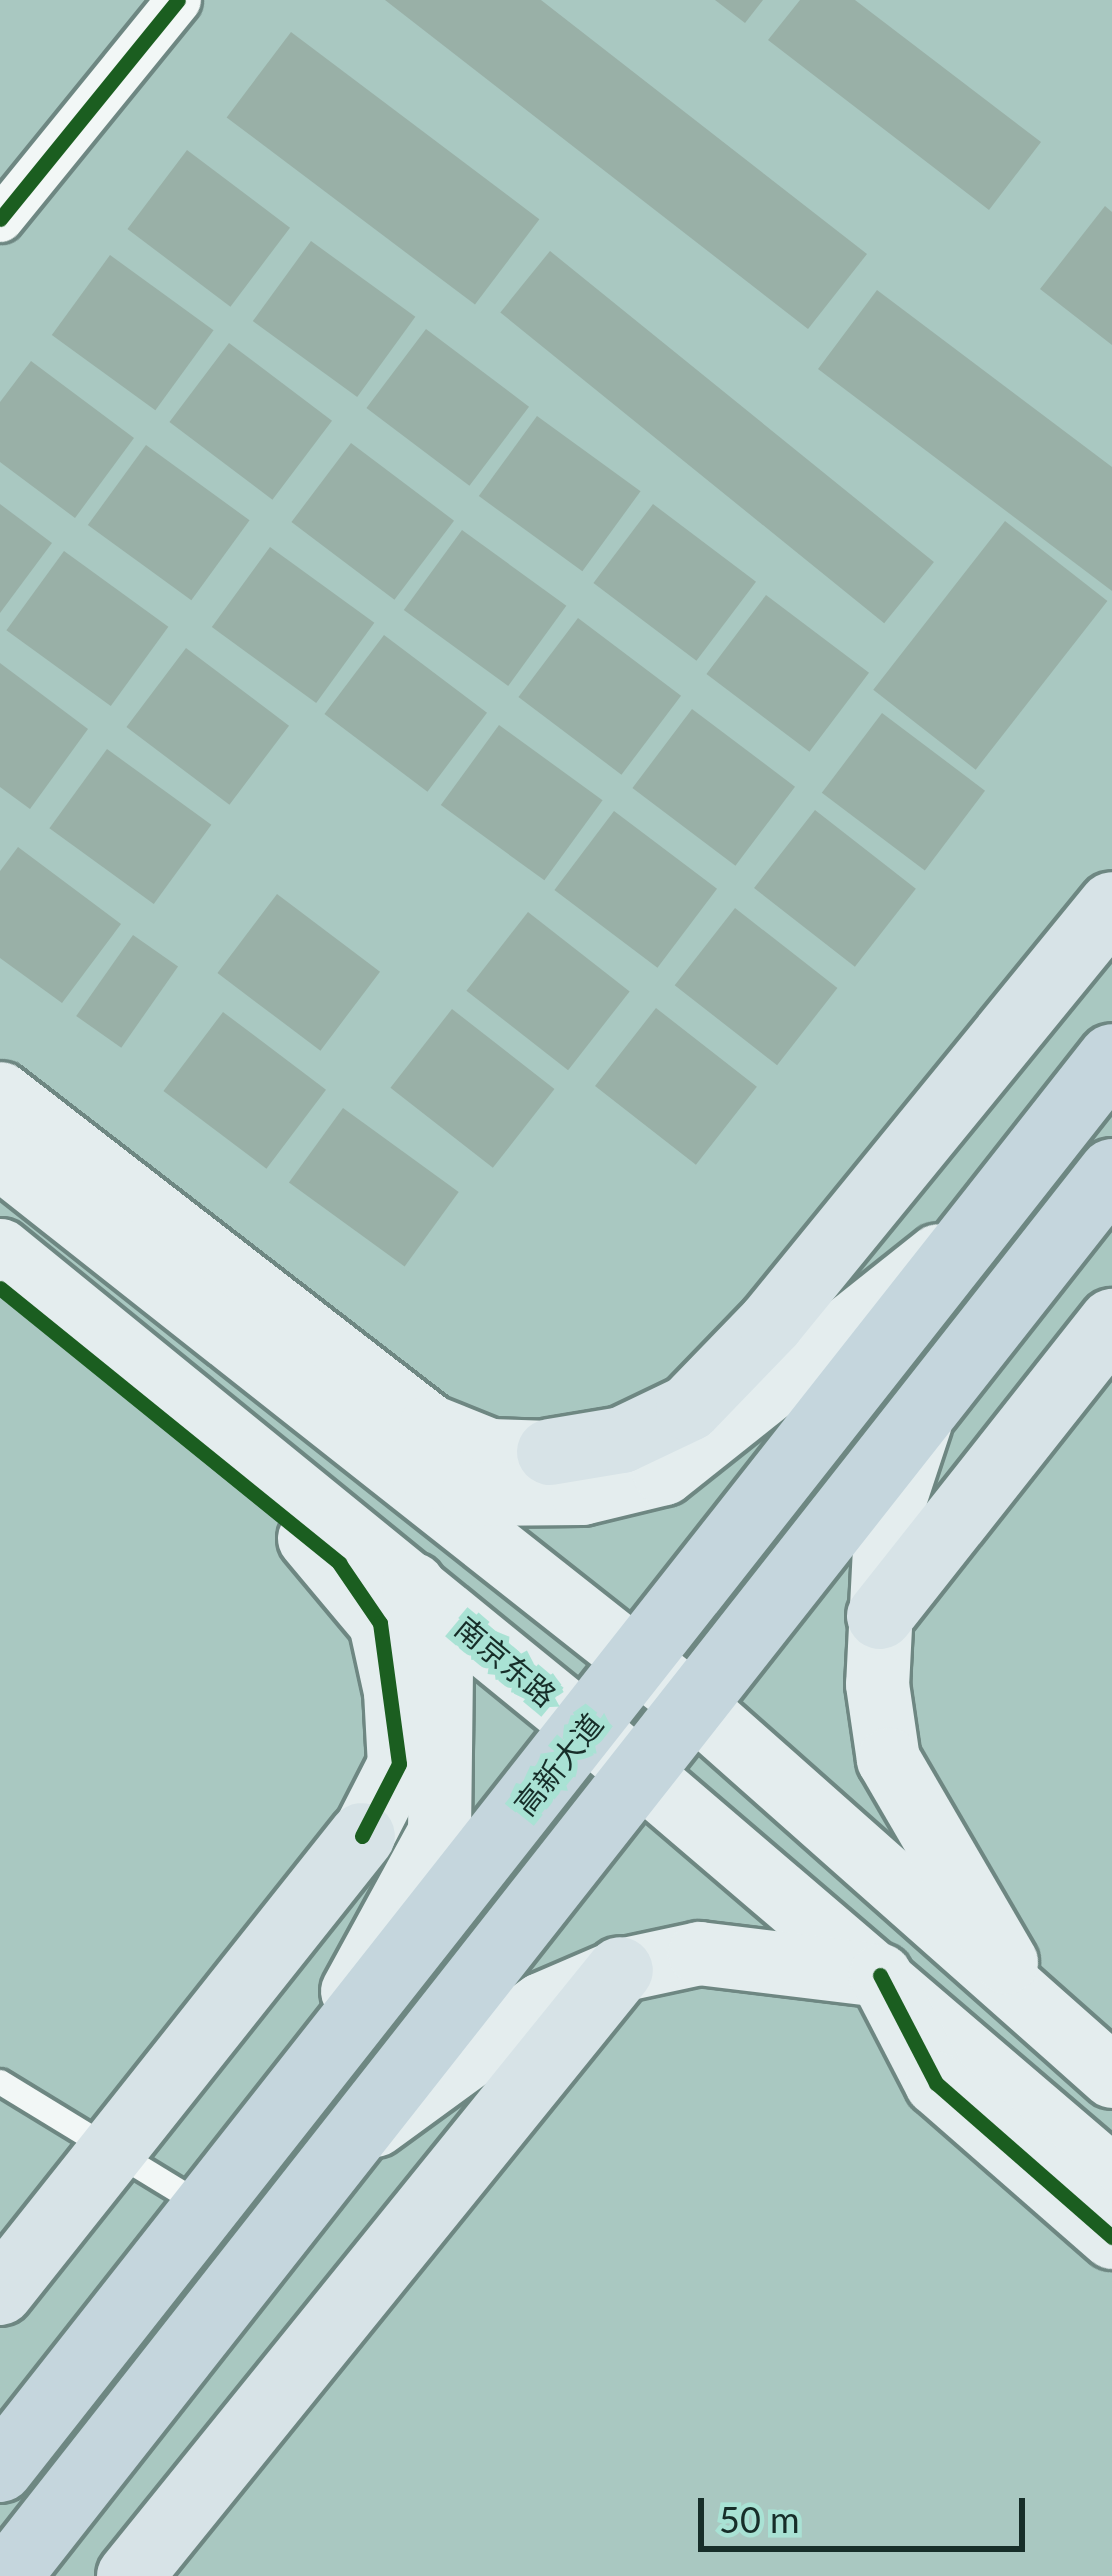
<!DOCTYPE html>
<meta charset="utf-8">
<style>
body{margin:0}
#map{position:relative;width:1112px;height:2576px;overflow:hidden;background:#a9c8c1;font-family:Lato,"Noto Sans SC",sans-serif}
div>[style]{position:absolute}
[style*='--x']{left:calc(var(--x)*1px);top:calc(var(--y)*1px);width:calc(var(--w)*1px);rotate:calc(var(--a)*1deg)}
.building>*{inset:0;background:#99b0a7;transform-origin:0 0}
.roads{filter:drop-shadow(3px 0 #6e8782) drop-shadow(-3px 0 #6e8782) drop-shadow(0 3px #6e8782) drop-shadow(0 -3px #6e8782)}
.lane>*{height:24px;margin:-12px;padding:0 12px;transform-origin:12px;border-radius:12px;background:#f2f7f6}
.street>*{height:45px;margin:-22.5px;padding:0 22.5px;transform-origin:22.5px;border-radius:22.5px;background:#f2f7f6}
.secondary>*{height:63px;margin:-31.5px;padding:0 31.5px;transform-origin:31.5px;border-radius:31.5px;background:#e4edee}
.primary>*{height:66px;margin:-33px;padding:0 33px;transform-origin:33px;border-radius:33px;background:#d7e3e7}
.highway>*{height:66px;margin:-33px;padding:0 33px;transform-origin:33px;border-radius:33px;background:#c5d6dd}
.cycleway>*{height:15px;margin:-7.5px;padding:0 7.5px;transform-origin:7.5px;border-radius:7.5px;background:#1b5e20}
span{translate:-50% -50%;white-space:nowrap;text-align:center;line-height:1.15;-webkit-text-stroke:12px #a9e2d4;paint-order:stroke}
.street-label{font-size:30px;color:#172e29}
.scale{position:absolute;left:698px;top:2498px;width:327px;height:54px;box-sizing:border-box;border:6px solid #172e29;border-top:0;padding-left:15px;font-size:36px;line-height:42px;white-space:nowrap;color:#172e29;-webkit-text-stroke:9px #a9e2d4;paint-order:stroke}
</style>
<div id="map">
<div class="building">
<div style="clip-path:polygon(385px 0,541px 0,867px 254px,808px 329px)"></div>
<div style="clip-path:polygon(715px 0,763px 0,745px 23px)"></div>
<div style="clip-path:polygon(800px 0,855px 0,1041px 142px,989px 210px,768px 40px)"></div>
<div style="left:291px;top:32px;width:311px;height:107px;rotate:37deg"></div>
<div style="left:187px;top:150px;width:129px;height:99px;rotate:37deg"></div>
<div style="clip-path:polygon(1105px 206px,1112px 212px,1112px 345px,1040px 289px)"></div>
<div style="left:311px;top:241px;width:129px;height:99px;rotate:36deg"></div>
<div style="left:550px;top:251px;width:494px;height:79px;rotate:39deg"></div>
<div style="left:110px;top:255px;width:128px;height:99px;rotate:36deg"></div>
<div style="clip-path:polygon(877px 290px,1112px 467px,1112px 591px,818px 369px)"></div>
<div style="left:426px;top:329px;width:129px;height:99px;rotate:37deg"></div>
<div style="left:229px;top:343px;width:129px;height:99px;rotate:37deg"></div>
<div style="clip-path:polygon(31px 361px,134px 438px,75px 518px,0 462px,0 402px)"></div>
<div style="left:537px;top:416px;width:128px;height:99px;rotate:36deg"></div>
<div style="left:351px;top:443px;width:129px;height:99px;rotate:37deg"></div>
<div style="left:146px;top:445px;width:128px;height:99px;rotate:36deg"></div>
<div style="clip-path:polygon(0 504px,52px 543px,0 613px)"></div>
<div style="left:653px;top:504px;width:129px;height:99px;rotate:37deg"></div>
<div style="left:1005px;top:521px;width:130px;height:214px;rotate:38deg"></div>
<div style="left:462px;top:530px;width:129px;height:99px;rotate:36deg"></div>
<div style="left:270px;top:547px;width:129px;height:99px;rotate:36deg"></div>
<div style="left:64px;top:551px;width:129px;height:98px;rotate:36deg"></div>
<div style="left:766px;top:595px;width:129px;height:99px;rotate:37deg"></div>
<div style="left:578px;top:618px;width:129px;height:99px;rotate:37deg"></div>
<div style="left:384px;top:635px;width:129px;height:99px;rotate:37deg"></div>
<div style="left:186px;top:648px;width:129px;height:99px;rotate:37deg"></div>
<div style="clip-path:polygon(0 663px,88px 729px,30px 809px,0 787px)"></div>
<div style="left:692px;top:709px;width:129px;height:99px;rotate:37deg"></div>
<div style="left:882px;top:713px;width:129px;height:100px;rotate:37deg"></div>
<div style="left:499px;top:725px;width:128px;height:99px;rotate:36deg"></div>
<div style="left:107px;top:749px;width:129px;height:98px;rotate:36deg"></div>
<div style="left:815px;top:810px;width:128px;height:99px;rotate:38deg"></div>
<div style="left:614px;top:811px;width:129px;height:99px;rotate:37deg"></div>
<div style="clip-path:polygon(18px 847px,121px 924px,62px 1003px,0 958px,0 871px)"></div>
<div style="left:277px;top:894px;width:129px;height:99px;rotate:37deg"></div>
<div style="left:735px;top:908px;width:130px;height:98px;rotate:38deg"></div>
<div style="left:528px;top:912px;width:129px;height:100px;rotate:38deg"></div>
<div style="left:133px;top:935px;width:55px;height:99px;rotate:35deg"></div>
<div style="left:656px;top:1008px;width:128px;height:99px;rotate:38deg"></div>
<div style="left:452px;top:1009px;width:130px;height:100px;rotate:38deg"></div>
<div style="left:223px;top:1012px;width:129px;height:99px;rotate:37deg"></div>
<div style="left:343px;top:1108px;width:143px;height:92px;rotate:36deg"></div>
</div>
<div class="roads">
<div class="lane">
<div style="--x:0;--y:2082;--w:238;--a:31.4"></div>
</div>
<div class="street">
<div style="--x:0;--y:219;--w:282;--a:-50.9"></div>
</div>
<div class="secondary">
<div style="--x:0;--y:1093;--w:544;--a:37.75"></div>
<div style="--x:430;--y:1426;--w:65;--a:21.8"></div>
<div style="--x:490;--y:1450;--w:60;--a:1.9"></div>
<div style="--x:0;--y:1157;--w:879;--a:38.3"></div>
<div style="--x:690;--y:1702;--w:564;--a:41.55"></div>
<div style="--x:0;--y:1250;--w:757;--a:39.16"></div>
<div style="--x:587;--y:1728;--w:691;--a:40.54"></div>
<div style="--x:920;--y:1422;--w:112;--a:108.3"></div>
<div style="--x:885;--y:1528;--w:156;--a:92.9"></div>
<div style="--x:877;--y:1684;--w:76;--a:81.7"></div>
<div style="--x:888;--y:1759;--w:235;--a:59.8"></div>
<div style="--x:417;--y:1463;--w:63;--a:29.4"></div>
<div style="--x:472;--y:1494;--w:110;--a:-0.5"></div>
<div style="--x:582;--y:1493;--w:84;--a:-13.7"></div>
<div style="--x:664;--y:1473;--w:350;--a:-38.5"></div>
<div style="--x:309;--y:1538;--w:111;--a:50.1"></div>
<div style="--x:380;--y:1623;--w:70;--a:77.6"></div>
<div style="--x:395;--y:1691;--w:73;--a:86.9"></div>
<div style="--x:399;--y:1764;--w:81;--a:117.2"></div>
<div style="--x:352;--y:1991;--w:181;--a:-61.3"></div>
<div style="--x:439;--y:1832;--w:170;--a:-89.3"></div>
<div style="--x:441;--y:1662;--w:83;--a:-109.7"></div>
<div style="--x:375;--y:2125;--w:205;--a:-36.1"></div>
<div style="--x:541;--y:2004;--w:86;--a:-23.3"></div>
<div style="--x:620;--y:1970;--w:81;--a:-12.1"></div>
<div style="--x:699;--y:1953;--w:182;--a:6.9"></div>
<div style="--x:880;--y:1975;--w:122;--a:62.6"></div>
<div style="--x:936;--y:2083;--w:234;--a:41.2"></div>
</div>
<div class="primary">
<div style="--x:550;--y:1452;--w:73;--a:-9.5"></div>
<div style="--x:622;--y:1440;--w:74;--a:-25.5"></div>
<div style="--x:689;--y:1408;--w:118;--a:-46"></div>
<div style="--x:771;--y:1323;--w:539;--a:-50.79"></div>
<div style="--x:880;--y:1616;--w:375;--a:-51.7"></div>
<div style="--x:0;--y:2292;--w:582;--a:-51.56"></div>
<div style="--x:130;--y:2576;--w:779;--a:-51.04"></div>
</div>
<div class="highway">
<div style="--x:0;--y:2469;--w:1797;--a:-51.78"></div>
<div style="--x:8;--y:2576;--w:1786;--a:-51.82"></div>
</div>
</div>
<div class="cycleway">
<div style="--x:0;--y:219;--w:282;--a:-50.9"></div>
<div style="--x:0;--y:1288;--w:437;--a:39"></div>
<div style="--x:339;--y:1563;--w:73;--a:55.7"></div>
<div style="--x:380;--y:1623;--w:142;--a:82.3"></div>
<div style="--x:399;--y:1764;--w:81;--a:117.2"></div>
<div style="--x:880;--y:1975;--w:122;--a:62.6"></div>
<div style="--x:936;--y:2083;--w:234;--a:41.2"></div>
</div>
<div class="street-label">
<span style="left:506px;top:1661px;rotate:40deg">南京东路</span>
<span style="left:558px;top:1764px;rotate:-51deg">高新大道</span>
</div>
<div class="scale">50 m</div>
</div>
